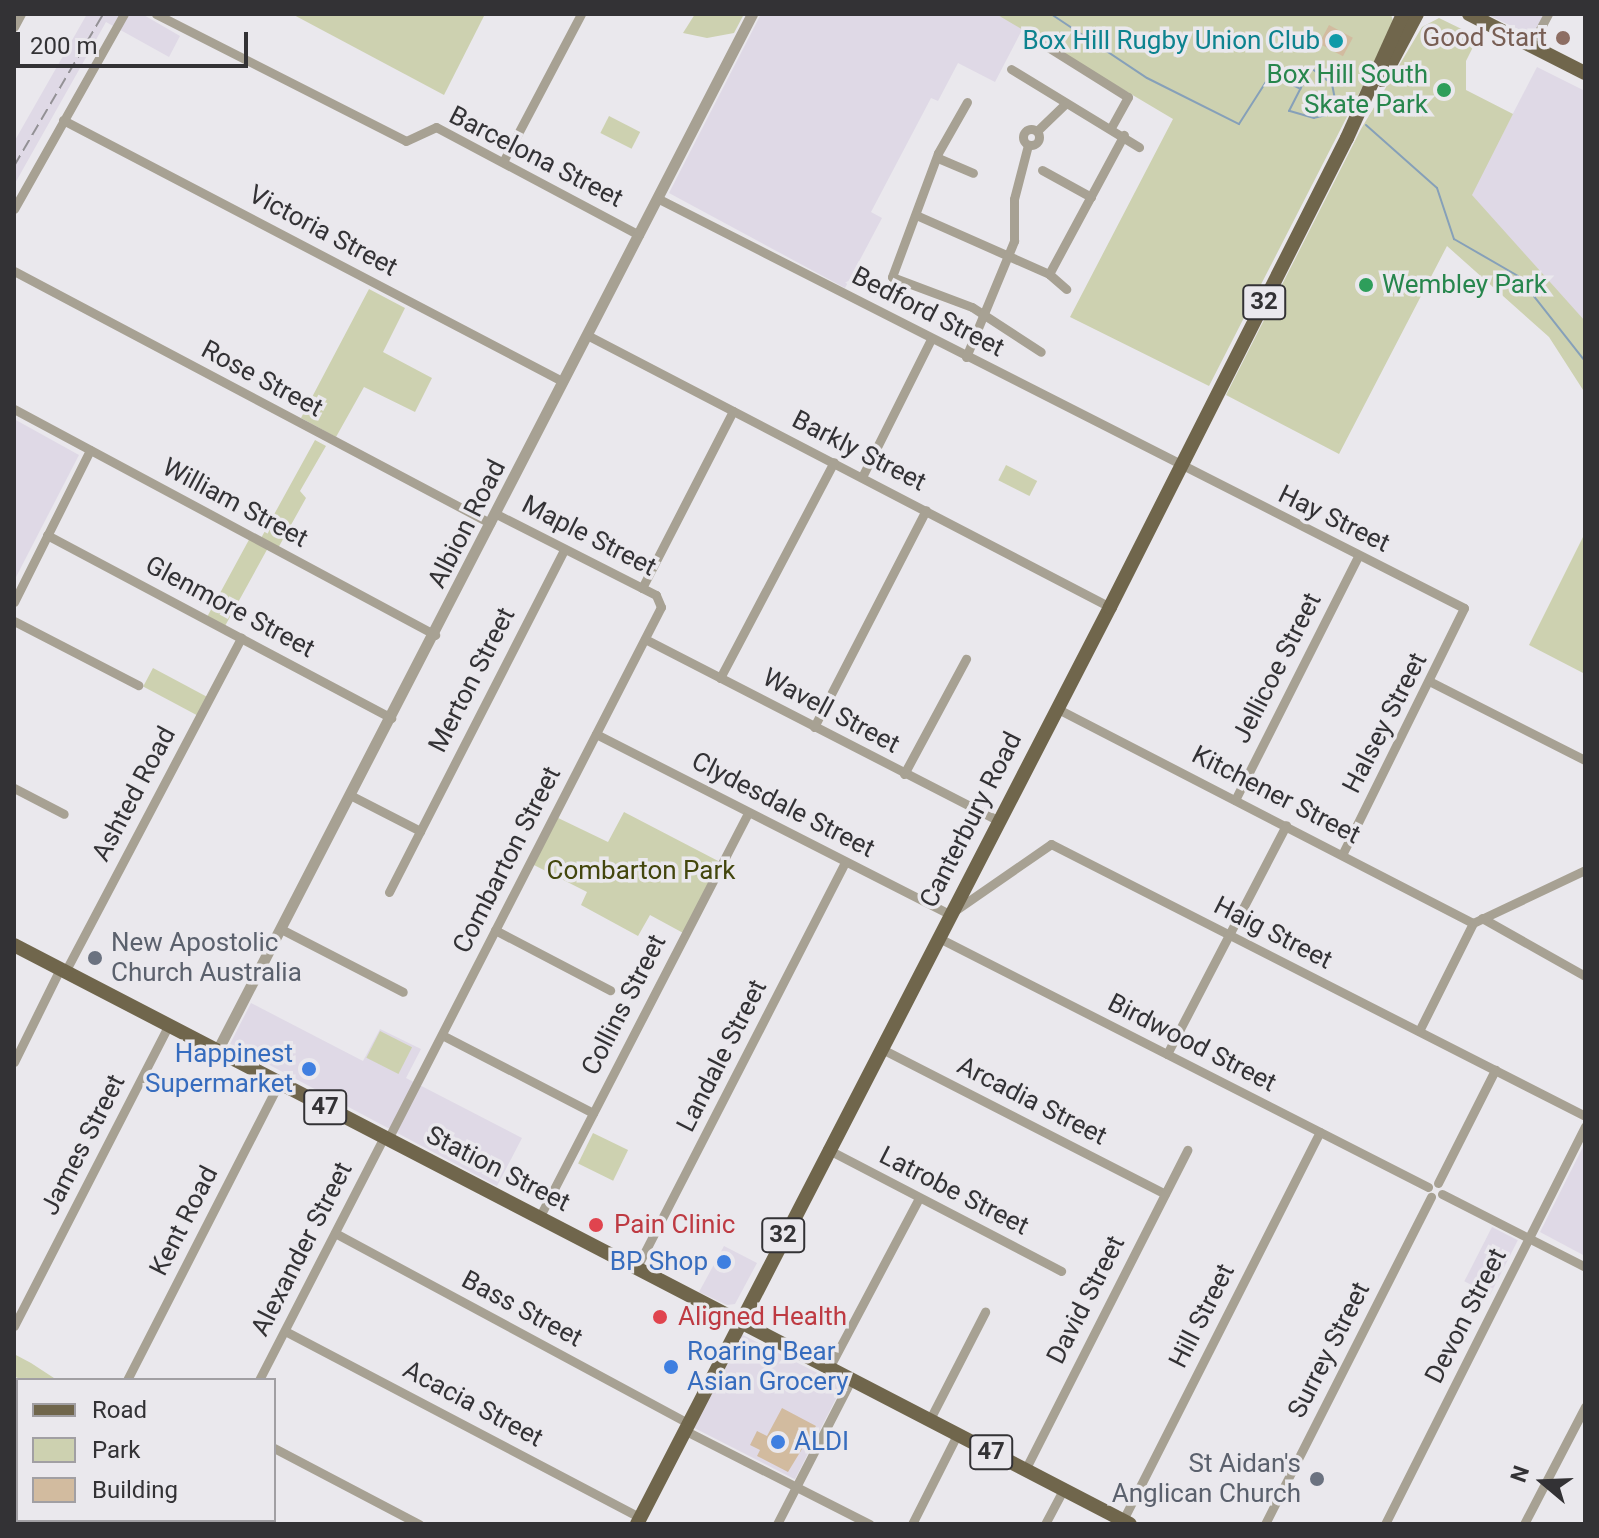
<!DOCTYPE html>
<style>
body{margin:0}
#map{position:relative;width:1599px;height:1538px;overflow:hidden;background:#eae8ed;font-family:Roboto,sans-serif}
div>[style]{position:absolute}
[style*='--x']{left:calc(var(--x)*1px);top:calc(var(--y)*1px);width:calc(var(--w)*1px);rotate:calc(var(--a)*1deg)}
.built>*{inset:0;background:#dfd9e6;transform-origin:0 0}
.green>*{inset:0;background:#cdd1b0;transform-origin:0 0}
.stream>*{height:2px;margin:-1px;padding:0 1px;transform-origin:1px;border-radius:1px;background:#86a0b9}
.building>*{inset:0;background:#d2bb9f;transform-origin:0 0}
.minor>*{height:9px;margin:-4.5px;padding:0 4.5px;transform-origin:4.5px;border-radius:4.5px;background:#a7a193}
.minor>.ring{margin:-4.5px;padding:0;box-sizing:content-box;background:none;border:9px solid #a7a193;border-radius:50%}
.tertiary>*{height:11px;margin:-5.5px;padding:0 5.5px;transform-origin:5.5px;border-radius:5.5px;background:#a7a193}
.primary>*{height:14px;margin:-7px;padding:0 7px;transform-origin:7px;border-radius:7px;background:#70664c}
.rail>*{height:2px;margin-top:-1px;transform-origin:0;background:repeating-linear-gradient(90deg,#939195 0 12px,transparent 0 18px)}
.dots>*{width:22px;height:22px;translate:-50% -50%;box-sizing:border-box;border:4px solid #eae8ed;border-radius:50%}
span{translate:-50% -50%;white-space:nowrap;text-align:center;line-height:1.15;-webkit-text-stroke:7px #eae8ed;paint-order:stroke}
.shield-label span{padding:2px 6px;background:#eae8ed;border:2px solid;border-radius:6px;-webkit-text-stroke-width:0}
.shield-label{font-size:24px;color:#333235;font-weight:700}
.education-label{font-size:26px;color:#785e54}
.right{translate:-100% -50%;text-align:right}
.culture-label{font-size:26px;color:#0d838f}
.leisure-label{font-size:26px;color:#27864d}
.left{translate:0 -50%;text-align:left}
.street-label{font-size:26px;color:#333235}
.park-label{font-size:26px;color:#43460d}
.worship-label{font-size:26px;color:#5b616d}
.shop-label{font-size:26px;color:#366cbe}
.health-label{font-size:26px;color:#be3a42}
.frame{position:absolute;inset:0;border:16px solid #333235;pointer-events:none}
.legend{position:absolute;left:16px;top:1378px;width:260px;height:144px;box-sizing:border-box;background:#eae8ed;border:2px solid #a19fa3;margin:0;padding:10px 14px;list-style:none;font-size:24px;color:#333235}
.legend li{display:flex;align-items:center;gap:16px;height:40px}
.legend b{width:40px;border:2px solid #a19fa3}
.north{position:absolute;left:1503px;top:1442px;width:80px;height:80px;-webkit-text-stroke:6px #eae8ed;paint-order:stroke;rotate:289deg;font-size:22px;font-weight:700;line-height:32px;text-align:center;color:#333235}
.north::after{content:'';display:block;margin:auto;width:28px;height:36px;background:#333235;clip-path:polygon(50% 0,100% 100%,50% 72%,0 100%)}
.scale{position:absolute;left:16px;top:32px;width:232px;height:36px;box-sizing:border-box;border:4px solid #333235;border-top:0;padding-left:10px;font-size:24px;line-height:28px;white-space:nowrap;color:#333235;-webkit-text-stroke:6px #eae8ed;paint-order:stroke}
</style>
<div id="map">
<div class="built">
<div style="clip-path:polygon(87px 14px,142px 14px,180px 36px,169px 57px,106px 22px,14px 185px,14px 142px)"></div>
<div style="clip-path:polygon(761px 14px,996px 14px,1023px 28px,995px 82px,958px 63px,938px 101px,931px 98px,871px 212px,882px 218px,845px 288px,669px 193px)"></div>
<div style="clip-path:polygon(1486px 14px,1544px 14px,1533px 36px)"></div>
<div style="clip-path:polygon(1537px 67px,1585px 91px,1585px 322px,1471px 195px)"></div>
<div style="clip-path:polygon(14px 419px,79px 455px,14px 581px)"></div>
<div style="clip-path:polygon(251px 1003px,363px 1061px,380px 1029px,421px 1049px,406px 1078px,522px 1138px,497px 1186px,230px 1044px)"></div>
<div style="clip-path:polygon(1585px 1143px,1585px 1256px,1540px 1232px)"></div>
<div style="left:1492px;top:1227px;width:29px;height:61px;rotate:27deg"></div>
<div style="clip-path:polygon(724px 1246px,757px 1263px,735px 1304px,727px 1305px,699px 1292px)"></div>
<div style="left:741px;top:1334px;width:114px;height:105px;rotate:27deg"></div>
</div>
<div class="green">
<div style="clip-path:polygon(292px 14px,485px 14px,444px 95px)"></div>
<div style="clip-path:polygon(695px 14px,744px 14px,734px 33px,707px 38px,683px 33px)"></div>
<div style="clip-path:polygon(996px 14px,1391px 14px,1394px 25px,1209px 386px,1070px 317px,1173px 119px)"></div>
<div style="clip-path:polygon(1439px 18px,1478px 37px,1466px 61px,1466px 90px,1513px 114px,1472px 195px,1585px 321px,1585px 393px,1549px 337px,1447px 246px,1339px 454px,1226px 395px,1361px 129px,1422px 27px)"></div>
<div style="left:609px;top:116px;width:35px;height:19px;rotate:27deg"></div>
<div style="clip-path:polygon(369px 289px,405px 308px,383px 352px,432px 378px,415px 412px,364px 387px,336px 437px,301px 418px)"></div>
<div style="clip-path:polygon(315px 440px,326px 446px,300px 491px,306px 498px,277px 550px,269px 546px,225px 626px,207px 617px,251px 536px,260px 540px)"></div>
<div style="left:1006px;top:465px;width:35px;height:17px;rotate:27deg"></div>
<div style="clip-path:polygon(1585px 533px,1585px 674px,1529px 645px)"></div>
<div style="left:153px;top:668px;width:61px;height:21px;rotate:28deg"></div>
<div style="clip-path:polygon(624px 812px,722px 863px,685px 934px,650px 915px,638px 936px,581px 905px,587px 892px,530px 863px,554px 816px,608px 842px)"></div>
<div style="left:380px;top:1031px;width:36px;height:30px;rotate:27deg"></div>
<div style="left:593px;top:1133px;width:39px;height:34px;rotate:26deg"></div>
<div style="clip-path:polygon(14px 1354px,31px 1363px,57px 1380px,21px 1380px,14px 1376px)"></div>
<div style="clip-path:polygon(14px 1401px,18px 1520px,151px 1524px,14px 1524px)"></div>
</div>
<div class="stream">
<div style="--x:1051;--y:14;--w:115;--a:33.7"></div>
<div style="--x:1147;--y:78;--w:103;--a:26.6"></div>
<div style="--x:1239;--y:124;--w:59;--a:-57.4"></div>
<div style="--x:1271;--y:74;--w:33;--a:27"></div>
<div style="--x:1311;--y:68;--w:26;--a:37"></div>
<div style="--x:1332;--y:84;--w:15;--a:79"></div>
<div style="--x:1335;--y:99;--w:18;--a:119"></div>
<div style="--x:1326;--y:115;--w:12;--a:166"></div>
<div style="--x:1314;--y:118;--w:26;--a:-164"></div>
<div style="--x:1289;--y:111;--w:48;--a:-62.9"></div>
<div style="--x:1333;--y:106;--w:14;--a:30"></div>
<div style="--x:1366;--y:125;--w:95;--a:41.6"></div>
<div style="--x:1437;--y:188;--w:54;--a:71.6"></div>
<div style="--x:1454;--y:239;--w:74;--a:30"></div>
<div style="--x:1518;--y:276;--w:108;--a:51.8"></div>
</div>
<div class="building">
<div style="left:1329px;top:25px;width:27px;height:21px;rotate:28deg"></div>
<div style="clip-path:polygon(782px 1408px,816px 1426px,788px 1472px,757px 1456px,760px 1450px,750px 1445px,757px 1431px,767px 1436px)"></div>
</div>
<div class="minor">
<div style="--x:156;--y:14;--w:280;--a:26.9"></div>
<div style="--x:406;--y:141;--w:33;--a:-25"></div>
<div style="--x:436;--y:127;--w:230;--a:28"></div>
<div style="--x:14;--y:27;--w:15;--a:-62"></div>
<div style="--x:1027;--y:34;--w:119;--a:32"></div>
<div style="--x:1128;--y:97;--w:33;--a:119"></div>
<div style="--x:1531;--y:46;--w:36;--a:-62"></div>
<div style="--x:1011;--y:69;--w:150;--a:31.4"></div>
<div style="--x:967;--y:102;--w:59;--a:119.6"></div>
<div style="--x:938;--y:153;--w:132;--a:110.4"></div>
<div style="--x:892;--y:277;--w:85;--a:20.6"></div>
<div style="--x:972;--y:307;--w:82;--a:33.1"></div>
<div style="--x:63;--y:120;--w:563;--a:27.61"></div>
<div class="ring" style="left:1023px;top:129px;width:7px;height:7px"></div>
<div style="--x:1037;--y:131;--w:40;--a:-44"></div>
<div style="--x:938;--y:158;--w:38;--a:23"></div>
<div style="--x:504;--y:160;--w:165;--a:-62.2"></div>
<div style="--x:1042;--y:170;--w:56;--a:28.9"></div>
<div style="--x:657;--y:198;--w:905;--a:26.93"></div>
<div style="--x:1464;--y:608;--w:273;--a:116.3"></div>
<div style="--x:14;--y:209;--w:224;--a:-60.6"></div>
<div style="--x:916;--y:215;--w:145;--a:23.9"></div>
<div style="--x:1049;--y:274;--w:23;--a:41"></div>
<div style="--x:14;--y:271;--w:539;--a:27.9"></div>
<div style="--x:1049;--y:274;--w:158;--a:-61.7"></div>
<div style="--x:587;--y:335;--w:590;--a:27.48"></div>
<div style="--x:966;--y:357;--w:126;--a:-67.5"></div>
<div style="--x:1014;--y:241;--w:42;--a:-90"></div>
<div style="--x:1014;--y:199;--w:56;--a:-75.5"></div>
<div style="--x:14;--y:409;--w:478;--a:28.2"></div>
<div style="--x:862;--y:477;--w:154;--a:-63.4"></div>
<div style="--x:47;--y:535;--w:390;--a:28"></div>
<div style="--x:642;--y:588;--w:199;--a:-62.8"></div>
<div style="--x:14;--y:602;--w:170;--a:-63.4"></div>
<div style="--x:14;--y:621;--w:140;--a:27.3"></div>
<div style="--x:645;--y:639;--w:396;--a:27.2"></div>
<div style="--x:720;--y:678;--w:244;--a:-62.2"></div>
<div style="--x:1431;--y:682;--w:173;--a:26.9"></div>
<div style="--x:1056;--y:708;--w:469;--a:27.3"></div>
<div style="--x:814;--y:727;--w:244;--a:-62.7"></div>
<div style="--x:596;--y:734;--w:397;--a:27"></div>
<div style="--x:950;--y:914;--w:123;--a:-34.7"></div>
<div style="--x:1051;--y:844;--w:599;--a:26.99"></div>
<div style="--x:904;--y:774;--w:131;--a:-61.7"></div>
<div style="--x:14;--y:788;--w:56;--a:27.5"></div>
<div style="--x:350;--y:795;--w:79;--a:27.2"></div>
<div style="--x:1235;--y:800;--w:273;--a:-63.2"></div>
<div style="--x:389;--y:892;--w:384;--a:-62.9"></div>
<div style="--x:1482;--y:918;--w:118;--a:29.4"></div>
<div style="--x:281;--y:929;--w:137;--a:27.3"></div>
<div style="--x:495;--y:930;--w:130;--a:27.6"></div>
<div style="--x:937;--y:937;--w:551;--a:26.98"></div>
<div style="--x:65;--y:972;--w:378;--a:-62.2"></div>
<div style="--x:1419;--y:1031;--w:121;--a:-63.4"></div>
<div style="--x:1473;--y:923;--w:124;--a:-25.3"></div>
<div style="--x:442;--y:1035;--w:170;--a:27.3"></div>
<div style="--x:880;--y:1048;--w:320;--a:27.1"></div>
<div style="--x:1167;--y:1054;--w:258;--a:-62.5"></div>
<div style="--x:14;--y:1062;--w:104;--a:-63.7"></div>
<div style="--x:388;--y:1139;--w:598;--a:-62.84"></div>
<div style="--x:661;--y:607;--w:13;--a:-113"></div>
<div style="--x:656;--y:595;--w:179;--a:-153.1"></div>
<div style="--x:827;--y:1149;--w:264;--a:27.5"></div>
<div style="--x:1438;--y:1183;--w:127;--a:-63.2"></div>
<div style="--x:1442;--y:1194;--w:161;--a:27"></div>
<div style="--x:539;--y:1218;--w:456;--a:-62.7"></div>
<div style="--x:335;--y:1233;--w:401;--a:28.3"></div>
<div style="--x:636;--y:1269;--w:457;--a:-62.8"></div>
<div style="--x:14;--y:1326;--w:337;--a:-62.8"></div>
<div style="--x:285;--y:1331;--w:401;--a:27.7"></div>
<div style="--x:829;--y:1368;--w:192;--a:-62.1"></div>
<div style="--x:127;--y:1380;--w:334;--a:-62.9"></div>
<div style="--x:259;--y:1380;--w:273;--a:-62.8"></div>
<div style="--x:14;--y:1384;--w:4;--a:27"></div>
<div style="--x:929;--y:1421;--w:123;--a:-62.8"></div>
<div style="--x:684;--y:1430;--w:208;--a:26.9"></div>
<div style="--x:274;--y:1448;--w:164;--a:27.7"></div>
<div style="--x:1025;--y:1470;--w:359;--a:-63.1"></div>
<div style="--x:153;--y:1520;--w:6;--a:39"></div>
<div style="--x:1123;--y:1520;--w:435;--a:-63.1"></div>
<div style="--x:194;--y:1524;--w:4;--a:-63"></div>
<div style="--x:777;--y:1524;--w:162;--a:-62.8"></div>
<div style="--x:912;--y:1524;--w:100;--a:-63.2"></div>
<div style="--x:1045;--y:1524;--w:38;--a:-62"></div>
<div style="--x:1265;--y:1524;--w:367;--a:-63.1"></div>
<div style="--x:1385;--y:1524;--w:445;--a:-63.3"></div>
<div style="--x:1524;--y:1524;--w:132;--a:-62.5"></div>
</div>
<div class="tertiary">
<div style="--x:217;--y:1051;--w:1167;--a:-62.71"></div>
</div>
<div class="primary">
<div style="--x:1469;--y:14;--w:130;--a:27"></div>
<div style="--x:1382;--y:80;--w:75;--a:-62.1"></div>
<div style="--x:14;--y:945;--w:1257;--a:27.42"></div>
<div style="--x:637;--y:1524;--w:1032;--a:-62.71"></div>
<div style="--x:1110;--y:607;--w:525;--a:-63.19"></div>
<div style="--x:1347;--y:138;--w:136;--a:-65.7"></div>
</div>
<div class="rail">
<div style="--x:14;--y:166;--w:176;--a:-59.6"></div>
</div>
<div class="dots">
<div style="left:1563px;top:38px;background:#8d6e63"></div>
<div style="left:1336px;top:41px;background:#0f9aa8"></div>
<div style="left:1444px;top:90px;background:#2e9e5b"></div>
<div style="left:1366px;top:285px;background:#2e9e5b"></div>
<div style="left:95px;top:958px;background:#6b7280"></div>
<div style="left:309px;top:1069px;background:#3f7fe0"></div>
<div style="left:596px;top:1225px;background:#e0444e"></div>
<div style="left:724px;top:1262px;background:#3f7fe0"></div>
<div style="left:660px;top:1317px;background:#e0444e"></div>
<div style="left:671px;top:1367px;background:#3f7fe0"></div>
<div style="left:778px;top:1442px;background:#3f7fe0"></div>
<div style="left:1317px;top:1479px;background:#6b7280"></div>
</div>
<div class="shield-label">
<span style="left:1264px;top:302px">32</span>
<span style="left:325px;top:1107px">47</span>
<span style="left:783px;top:1235px">32</span>
<span style="left:991px;top:1452px">47</span>
</div>
<div class="education-label">
<span class="right" style="left:1547px;top:38px">Good Start</span>
</div>
<div class="culture-label">
<span class="right" style="left:1320px;top:41px">Box Hill Rugby Union Club</span>
</div>
<div class="leisure-label">
<span class="right" style="left:1428px;top:90px">Box Hill South<br>Skate Park</span>
<span class="left" style="left:1382px;top:285px">Wembley Park</span>
</div>
<div class="street-label">
<span style="left:536px;top:157px;rotate:27deg">Barcelona Street</span>
<span style="left:323px;top:231px;rotate:28deg">Victoria Street</span>
<span style="left:928px;top:312px;rotate:27deg">Bedford Street</span>
<span style="left:262px;top:379px;rotate:28deg">Rose Street</span>
<span style="left:859px;top:451px;rotate:27deg">Barkly Street</span>
<span style="left:235px;top:503px;rotate:28deg">William Street</span>
<span style="left:1334px;top:519px;rotate:26deg">Hay Street</span>
<span style="left:467px;top:524px;rotate:-63deg">Albion Road</span>
<span style="left:589px;top:536px;rotate:27deg">Maple Street</span>
<span style="left:230px;top:607px;rotate:28deg">Glenmore Street</span>
<span style="left:1277px;top:668px;rotate:-63deg">Jellicoe Street</span>
<span style="left:472px;top:680px;rotate:-63deg">Merton Street</span>
<span style="left:831px;top:711px;rotate:28deg">Wavell Street</span>
<span style="left:1385px;top:723px;rotate:-63deg">Halsey Street</span>
<span style="left:134px;top:794px;rotate:-62deg">Ashted Road</span>
<span style="left:1276px;top:795px;rotate:27deg">Kitchener Street</span>
<span style="left:783px;top:805px;rotate:27deg">Clydesdale Street</span>
<span style="left:971px;top:820px;rotate:-63deg">Canterbury Road</span>
<span style="left:507px;top:860px;rotate:-63deg">Combarton Street</span>
<span style="left:1273px;top:933px;rotate:27deg">Haig Street</span>
<span style="left:624px;top:1005px;rotate:-63deg">Collins Street</span>
<span style="left:1192px;top:1043px;rotate:27deg">Birdwood Street</span>
<span style="left:722px;top:1056px;rotate:-63deg">Landale Street</span>
<span style="left:1032px;top:1101px;rotate:27deg">Arcadia Street</span>
<span style="left:83px;top:1145px;rotate:-63deg">James Street</span>
<span style="left:498px;top:1169px;rotate:27deg">Station Street</span>
<span style="left:954px;top:1191px;rotate:27deg">Latrobe Street</span>
<span style="left:184px;top:1221px;rotate:-63deg">Kent Road</span>
<span style="left:302px;top:1249px;rotate:-63deg">Alexander Street</span>
<span style="left:1086px;top:1300px;rotate:-63deg">David Street</span>
<span style="left:522px;top:1309px;rotate:28deg">Bass Street</span>
<span style="left:1202px;top:1316px;rotate:-63deg">Hill Street</span>
<span style="left:1466px;top:1316px;rotate:-63deg">Devon Street</span>
<span style="left:1329px;top:1350px;rotate:-63deg">Surrey Street</span>
<span style="left:473px;top:1404px;rotate:28deg">Acacia Street</span>
</div>
<div class="park-label">
<span style="left:641px;top:871px">Combarton Park</span>
</div>
<div class="worship-label">
<span class="left" style="left:111px;top:958px">New Apostolic<br>Church Australia</span>
<span class="right" style="left:1301px;top:1479px">St Aidan's<br>Anglican Church</span>
</div>
<div class="shop-label">
<span class="right" style="left:293px;top:1069px">Happinest<br>Supermarket</span>
<span class="right" style="left:708px;top:1262px">BP Shop</span>
<span class="left" style="left:687px;top:1367px">Roaring Bear<br>Asian Grocery</span>
<span class="left" style="left:794px;top:1442px">ALDI</span>
</div>
<div class="health-label">
<span class="left" style="left:614px;top:1225px">Pain Clinic</span>
<span class="left" style="left:678px;top:1317px">Aligned Health</span>
</div>
<div class="frame"></div>
<ul class="legend">
<li><b style="height:10px;background:#70664c"></b>Road</li>
<li><b style="height:22px;background:#cdd1b0"></b>Park</li>
<li><b style="height:22px;background:#d2bb9f"></b>Building</li>
</ul>
<div class="north">N</div>
<div class="scale">200 m</div>
</div>
